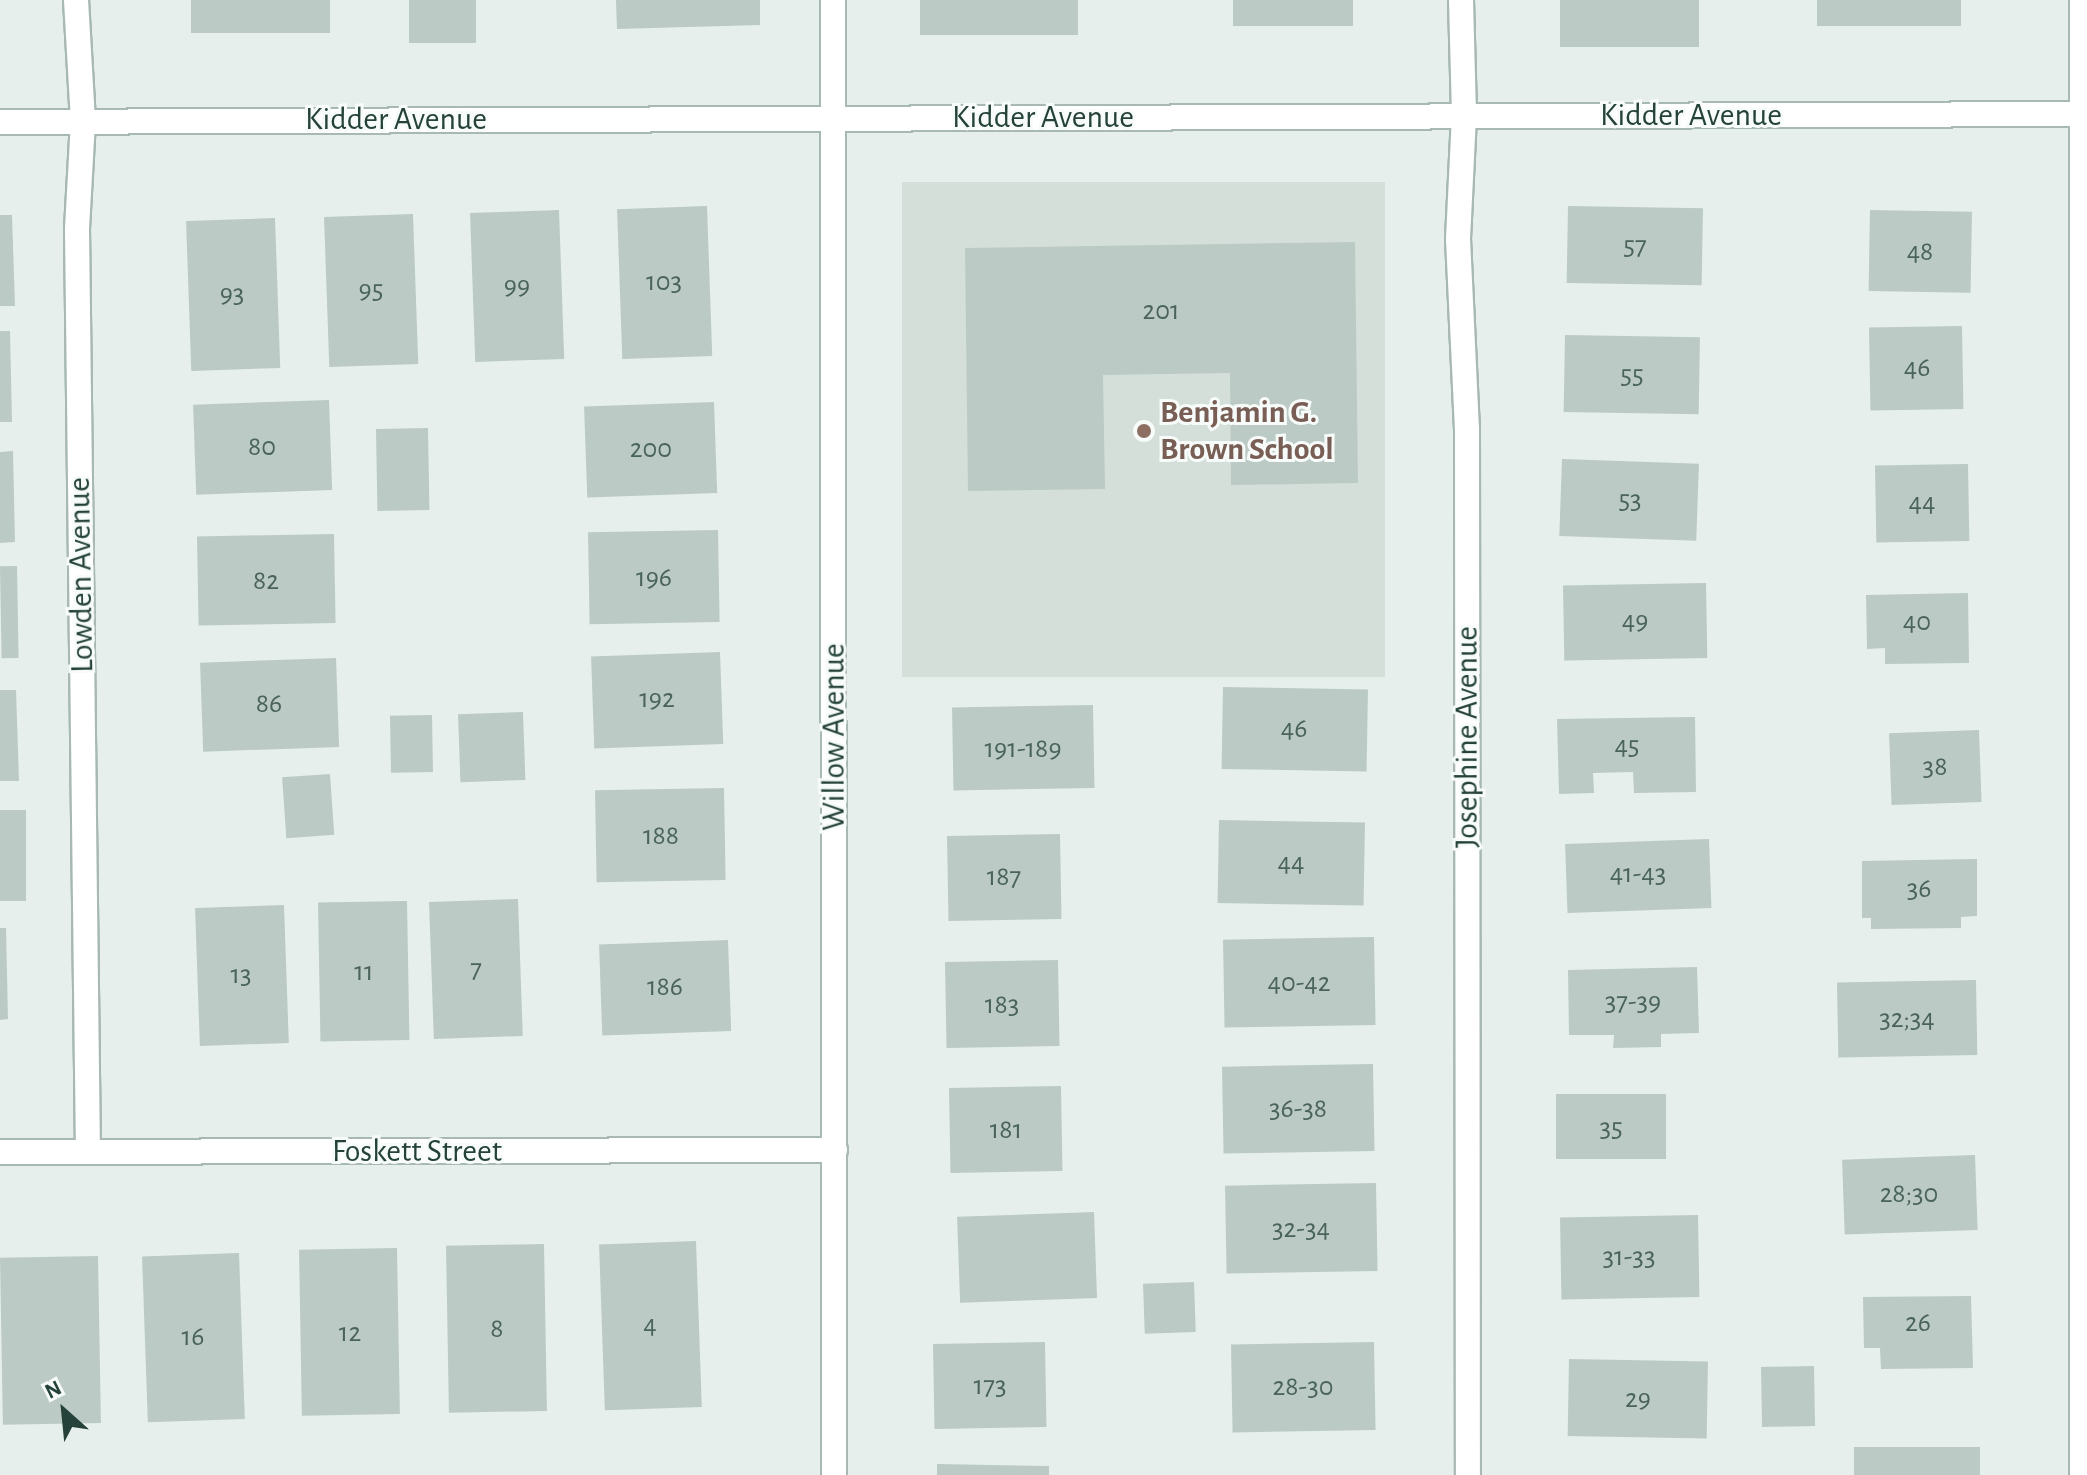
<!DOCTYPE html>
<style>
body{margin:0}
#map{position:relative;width:2087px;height:1475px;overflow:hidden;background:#e6efeb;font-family:"Alegreya Sans",sans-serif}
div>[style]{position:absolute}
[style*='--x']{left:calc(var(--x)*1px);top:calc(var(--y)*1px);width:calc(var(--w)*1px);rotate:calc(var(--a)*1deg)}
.built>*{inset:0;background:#d4dfda;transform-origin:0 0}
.building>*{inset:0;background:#bbcac4;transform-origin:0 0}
.roads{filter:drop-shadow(2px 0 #a8b8b2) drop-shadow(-2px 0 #a8b8b2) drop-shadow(0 2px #a8b8b2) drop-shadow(0 -2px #a8b8b2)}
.minor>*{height:24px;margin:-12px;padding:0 12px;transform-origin:12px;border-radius:12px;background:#fff}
.dots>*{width:22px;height:22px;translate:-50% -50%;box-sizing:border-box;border:4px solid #f7fbf9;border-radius:50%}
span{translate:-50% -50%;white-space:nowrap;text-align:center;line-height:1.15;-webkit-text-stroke:6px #f7fbf9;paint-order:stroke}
.number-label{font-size:28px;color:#4a645c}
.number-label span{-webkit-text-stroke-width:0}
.street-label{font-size:32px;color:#24423a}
.education-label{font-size:32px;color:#785e54;font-weight:700}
.left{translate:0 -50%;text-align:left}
.north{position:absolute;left:24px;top:1371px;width:80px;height:80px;-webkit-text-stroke:6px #f7fbf9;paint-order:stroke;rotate:333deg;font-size:22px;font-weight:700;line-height:32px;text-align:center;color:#24423a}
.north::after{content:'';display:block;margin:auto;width:28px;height:36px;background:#24423a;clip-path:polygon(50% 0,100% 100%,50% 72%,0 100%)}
</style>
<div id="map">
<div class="built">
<div style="left:1385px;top:182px;width:495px;height:483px;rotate:90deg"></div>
</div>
<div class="building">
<div style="left:191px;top:0;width:139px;height:33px"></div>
<div style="left:409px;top:0;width:67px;height:43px"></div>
<div style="clip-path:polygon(616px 0,760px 0,760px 25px,617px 29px)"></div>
<div style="left:920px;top:0;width:158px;height:35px"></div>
<div style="left:1233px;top:0;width:120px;height:26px"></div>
<div style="left:1560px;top:0;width:139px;height:47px"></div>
<div style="left:1817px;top:0;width:144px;height:26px"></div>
<div style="left:707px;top:206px;width:150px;height:90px;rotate:88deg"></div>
<div style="left:1568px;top:206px;width:135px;height:77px;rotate:1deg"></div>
<div style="left:559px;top:210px;width:149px;height:89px;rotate:88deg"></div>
<div style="left:1870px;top:210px;width:102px;height:81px;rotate:1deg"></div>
<div style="left:413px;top:214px;width:150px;height:89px;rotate:88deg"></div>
<div style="clip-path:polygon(0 215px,12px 215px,15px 306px,0 306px)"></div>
<div style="left:275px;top:218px;width:150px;height:89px;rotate:88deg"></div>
<div style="clip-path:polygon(1355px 242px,1358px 483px,1231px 485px,1230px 373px,1103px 375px,1105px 489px,968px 491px,965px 248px)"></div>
<div style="left:1962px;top:326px;width:83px;height:93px;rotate:89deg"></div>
<div style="clip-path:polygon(0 331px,10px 331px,12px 422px,0 422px)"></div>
<div style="left:1565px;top:335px;width:135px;height:77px;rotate:1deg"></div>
<div style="left:329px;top:400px;width:90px;height:136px;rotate:88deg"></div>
<div style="left:714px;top:402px;width:91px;height:130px;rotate:88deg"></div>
<div style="left:428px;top:428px;width:82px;height:52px;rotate:89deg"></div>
<div style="clip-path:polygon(13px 451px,15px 542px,0 543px,0 452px)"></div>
<div style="left:1562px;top:459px;width:137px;height:77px;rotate:2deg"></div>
<div style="left:1968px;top:464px;width:77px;height:93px;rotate:89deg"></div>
<div style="left:718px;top:530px;width:92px;height:130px;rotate:89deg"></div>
<div style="left:334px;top:534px;width:89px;height:137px;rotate:89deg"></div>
<div style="left:17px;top:566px;width:92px;height:17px;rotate:89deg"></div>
<div style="left:1706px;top:583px;width:75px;height:143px;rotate:89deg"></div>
<div style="clip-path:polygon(1968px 593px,1969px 663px,1885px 664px,1885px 648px,1867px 649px,1866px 595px)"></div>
<div style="left:720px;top:652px;width:92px;height:129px;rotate:88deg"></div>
<div style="left:336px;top:658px;width:89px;height:136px;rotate:88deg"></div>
<div style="left:1223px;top:687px;width:145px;height:82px;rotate:1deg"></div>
<div style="clip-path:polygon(0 690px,16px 690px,19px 781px,0 781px)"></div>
<div style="left:1093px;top:705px;width:83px;height:141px;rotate:89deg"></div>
<div style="left:523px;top:712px;width:68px;height:65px;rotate:88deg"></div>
<div style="left:432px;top:715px;width:57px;height:42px;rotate:89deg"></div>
<div style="clip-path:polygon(1695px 717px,1696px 792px,1634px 793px,1633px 772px,1593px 773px,1594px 793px,1559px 794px,1557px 719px)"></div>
<div style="left:1979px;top:730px;width:72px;height:90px;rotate:88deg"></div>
<div style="left:330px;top:774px;width:61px;height:48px;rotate:86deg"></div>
<div style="left:724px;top:788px;width:92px;height:129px;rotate:89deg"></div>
<div style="left:0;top:810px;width:26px;height:91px"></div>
<div style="left:1219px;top:820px;width:146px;height:83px;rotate:1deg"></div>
<div style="left:1060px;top:834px;width:85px;height:113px;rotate:89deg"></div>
<div style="left:1709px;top:839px;width:69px;height:144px;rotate:88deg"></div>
<div style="clip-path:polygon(1977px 859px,1977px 916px,1961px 917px,1961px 928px,1871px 929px,1871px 918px,1862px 918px,1862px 861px)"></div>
<div style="left:518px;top:899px;width:137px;height:89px;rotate:88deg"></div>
<div style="left:407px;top:901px;width:139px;height:89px;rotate:89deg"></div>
<div style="left:284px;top:905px;width:138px;height:89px;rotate:88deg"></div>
<div style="clip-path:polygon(0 928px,6px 928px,8px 1019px,0 1020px)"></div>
<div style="left:1374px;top:937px;width:88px;height:151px;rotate:89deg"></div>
<div style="left:728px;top:940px;width:91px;height:129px;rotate:88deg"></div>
<div style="left:1058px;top:960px;width:86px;height:113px;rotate:89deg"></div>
<div style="clip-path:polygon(1697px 967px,1699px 1033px,1661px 1034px,1661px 1047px,1613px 1048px,1614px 1035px,1569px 1035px,1568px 970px)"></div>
<div style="left:1976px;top:980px;width:75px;height:139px;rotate:89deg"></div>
<div style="left:1373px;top:1064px;width:87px;height:151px;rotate:89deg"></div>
<div style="left:1061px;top:1086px;width:85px;height:112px;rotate:89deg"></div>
<div style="left:1666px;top:1094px;width:65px;height:110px;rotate:90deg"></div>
<div style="left:1975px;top:1155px;width:75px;height:133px;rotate:88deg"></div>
<div style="left:1376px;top:1183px;width:88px;height:151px;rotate:89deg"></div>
<div style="left:1094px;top:1212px;width:86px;height:137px;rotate:88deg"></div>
<div style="left:1698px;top:1215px;width:82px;height:138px;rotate:89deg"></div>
<div style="left:696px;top:1241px;width:166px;height:97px;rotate:88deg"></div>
<div style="left:544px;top:1244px;width:167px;height:98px;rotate:89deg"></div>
<div style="left:397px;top:1248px;width:166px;height:98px;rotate:89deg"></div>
<div style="left:239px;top:1253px;width:166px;height:97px;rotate:88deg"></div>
<div style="left:98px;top:1256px;width:167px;height:98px;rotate:89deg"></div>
<div style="left:1194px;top:1282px;width:50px;height:51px;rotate:88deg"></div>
<div style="clip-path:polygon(1971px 1296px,1973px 1368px,1881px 1369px,1880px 1348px,1864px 1348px,1863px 1297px)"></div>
<div style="left:1045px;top:1342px;width:85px;height:112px;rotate:89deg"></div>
<div style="left:1374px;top:1342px;width:88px;height:143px;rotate:89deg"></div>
<div style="left:1569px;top:1359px;width:139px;height:77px;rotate:1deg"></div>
<div style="left:1814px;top:1366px;width:60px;height:53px;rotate:89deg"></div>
<div style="left:1980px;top:1447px;width:28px;height:126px;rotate:90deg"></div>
<div style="clip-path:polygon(937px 1464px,1049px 1466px,1049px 1475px,937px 1475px)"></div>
</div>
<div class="roads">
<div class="minor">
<div style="--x:76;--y:0;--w:121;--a:86.7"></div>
<div style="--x:83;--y:121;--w:108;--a:93.2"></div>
<div style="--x:77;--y:229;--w:922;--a:89.32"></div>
<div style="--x:833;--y:0;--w:1475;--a:89.96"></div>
<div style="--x:1461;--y:0;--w:116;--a:88.5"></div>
<div style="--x:1464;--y:116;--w:123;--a:92.8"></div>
<div style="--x:1458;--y:239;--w:190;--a:87.3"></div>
<div style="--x:1467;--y:429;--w:1046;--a:89.95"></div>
<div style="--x:2082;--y:0;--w:1475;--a:90"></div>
<div style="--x:0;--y:122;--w:2087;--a:-0.22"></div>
<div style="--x:0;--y:1152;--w:835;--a:-0.14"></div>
</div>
</div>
<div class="dots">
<div style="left:1144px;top:431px;background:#8d6e63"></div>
</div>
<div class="number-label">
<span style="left:1635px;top:246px">57</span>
<span style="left:1920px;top:252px">48</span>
<span style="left:664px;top:282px">103</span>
<span style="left:517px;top:286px">99</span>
<span style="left:371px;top:290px">95</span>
<span style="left:232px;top:294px">93</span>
<span style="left:1161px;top:311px">201</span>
<span style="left:1917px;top:368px">46</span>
<span style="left:1632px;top:375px">55</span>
<span style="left:262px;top:447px">80</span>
<span style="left:651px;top:449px">200</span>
<span style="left:1630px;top:500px">53</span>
<span style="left:1922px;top:503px">44</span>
<span style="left:654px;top:578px">196</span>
<span style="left:266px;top:581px">82</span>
<span style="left:1635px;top:621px">49</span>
<span style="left:1917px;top:622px">40</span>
<span style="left:657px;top:699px">192</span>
<span style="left:269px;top:704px">86</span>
<span style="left:1294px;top:729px">46</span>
<span style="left:1627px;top:746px">45</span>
<span style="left:1023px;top:749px">191-189</span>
<span style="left:1935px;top:767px">38</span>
<span style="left:661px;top:836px">188</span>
<span style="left:1291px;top:863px">44</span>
<span style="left:1638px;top:874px">41-43</span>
<span style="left:1004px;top:877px">187</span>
<span style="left:1919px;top:889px">36</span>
<span style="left:476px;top:969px">7</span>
<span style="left:364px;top:972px">11</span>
<span style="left:241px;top:975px">13</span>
<span style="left:1299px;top:983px">40-42</span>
<span style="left:665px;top:987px">186</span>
<span style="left:1633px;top:1002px">37-39</span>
<span style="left:1002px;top:1005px">183</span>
<span style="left:1907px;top:1019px">32;34</span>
<span style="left:1298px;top:1109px">36-38</span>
<span style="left:1611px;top:1128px">35</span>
<span style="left:1006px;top:1130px">181</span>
<span style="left:1909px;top:1194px">28;30</span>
<span style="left:1301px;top:1229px">32-34</span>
<span style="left:1629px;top:1257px">31-33</span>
<span style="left:1918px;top:1323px">26</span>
<span style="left:650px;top:1325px">4</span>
<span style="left:497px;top:1329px">8</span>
<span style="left:350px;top:1333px">12</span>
<span style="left:193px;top:1337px">16</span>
<span style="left:990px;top:1386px">173</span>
<span style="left:1303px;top:1387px">28-30</span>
<span style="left:1638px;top:1399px">29</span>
</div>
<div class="street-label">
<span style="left:1691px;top:115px">Kidder Avenue</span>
<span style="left:1043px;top:117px">Kidder Avenue</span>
<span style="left:396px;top:119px">Kidder Avenue</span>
<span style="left:81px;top:575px;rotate:-91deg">Lowden Avenue</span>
<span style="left:834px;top:737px;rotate:-90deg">Willow Avenue</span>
<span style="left:1467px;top:737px;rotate:-90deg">Josephine Avenue</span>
<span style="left:417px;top:1151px">Foskett Street</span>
</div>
<div class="education-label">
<span class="left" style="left:1160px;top:431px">Benjamin G.<br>Brown School</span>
</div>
<div class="north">N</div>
</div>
